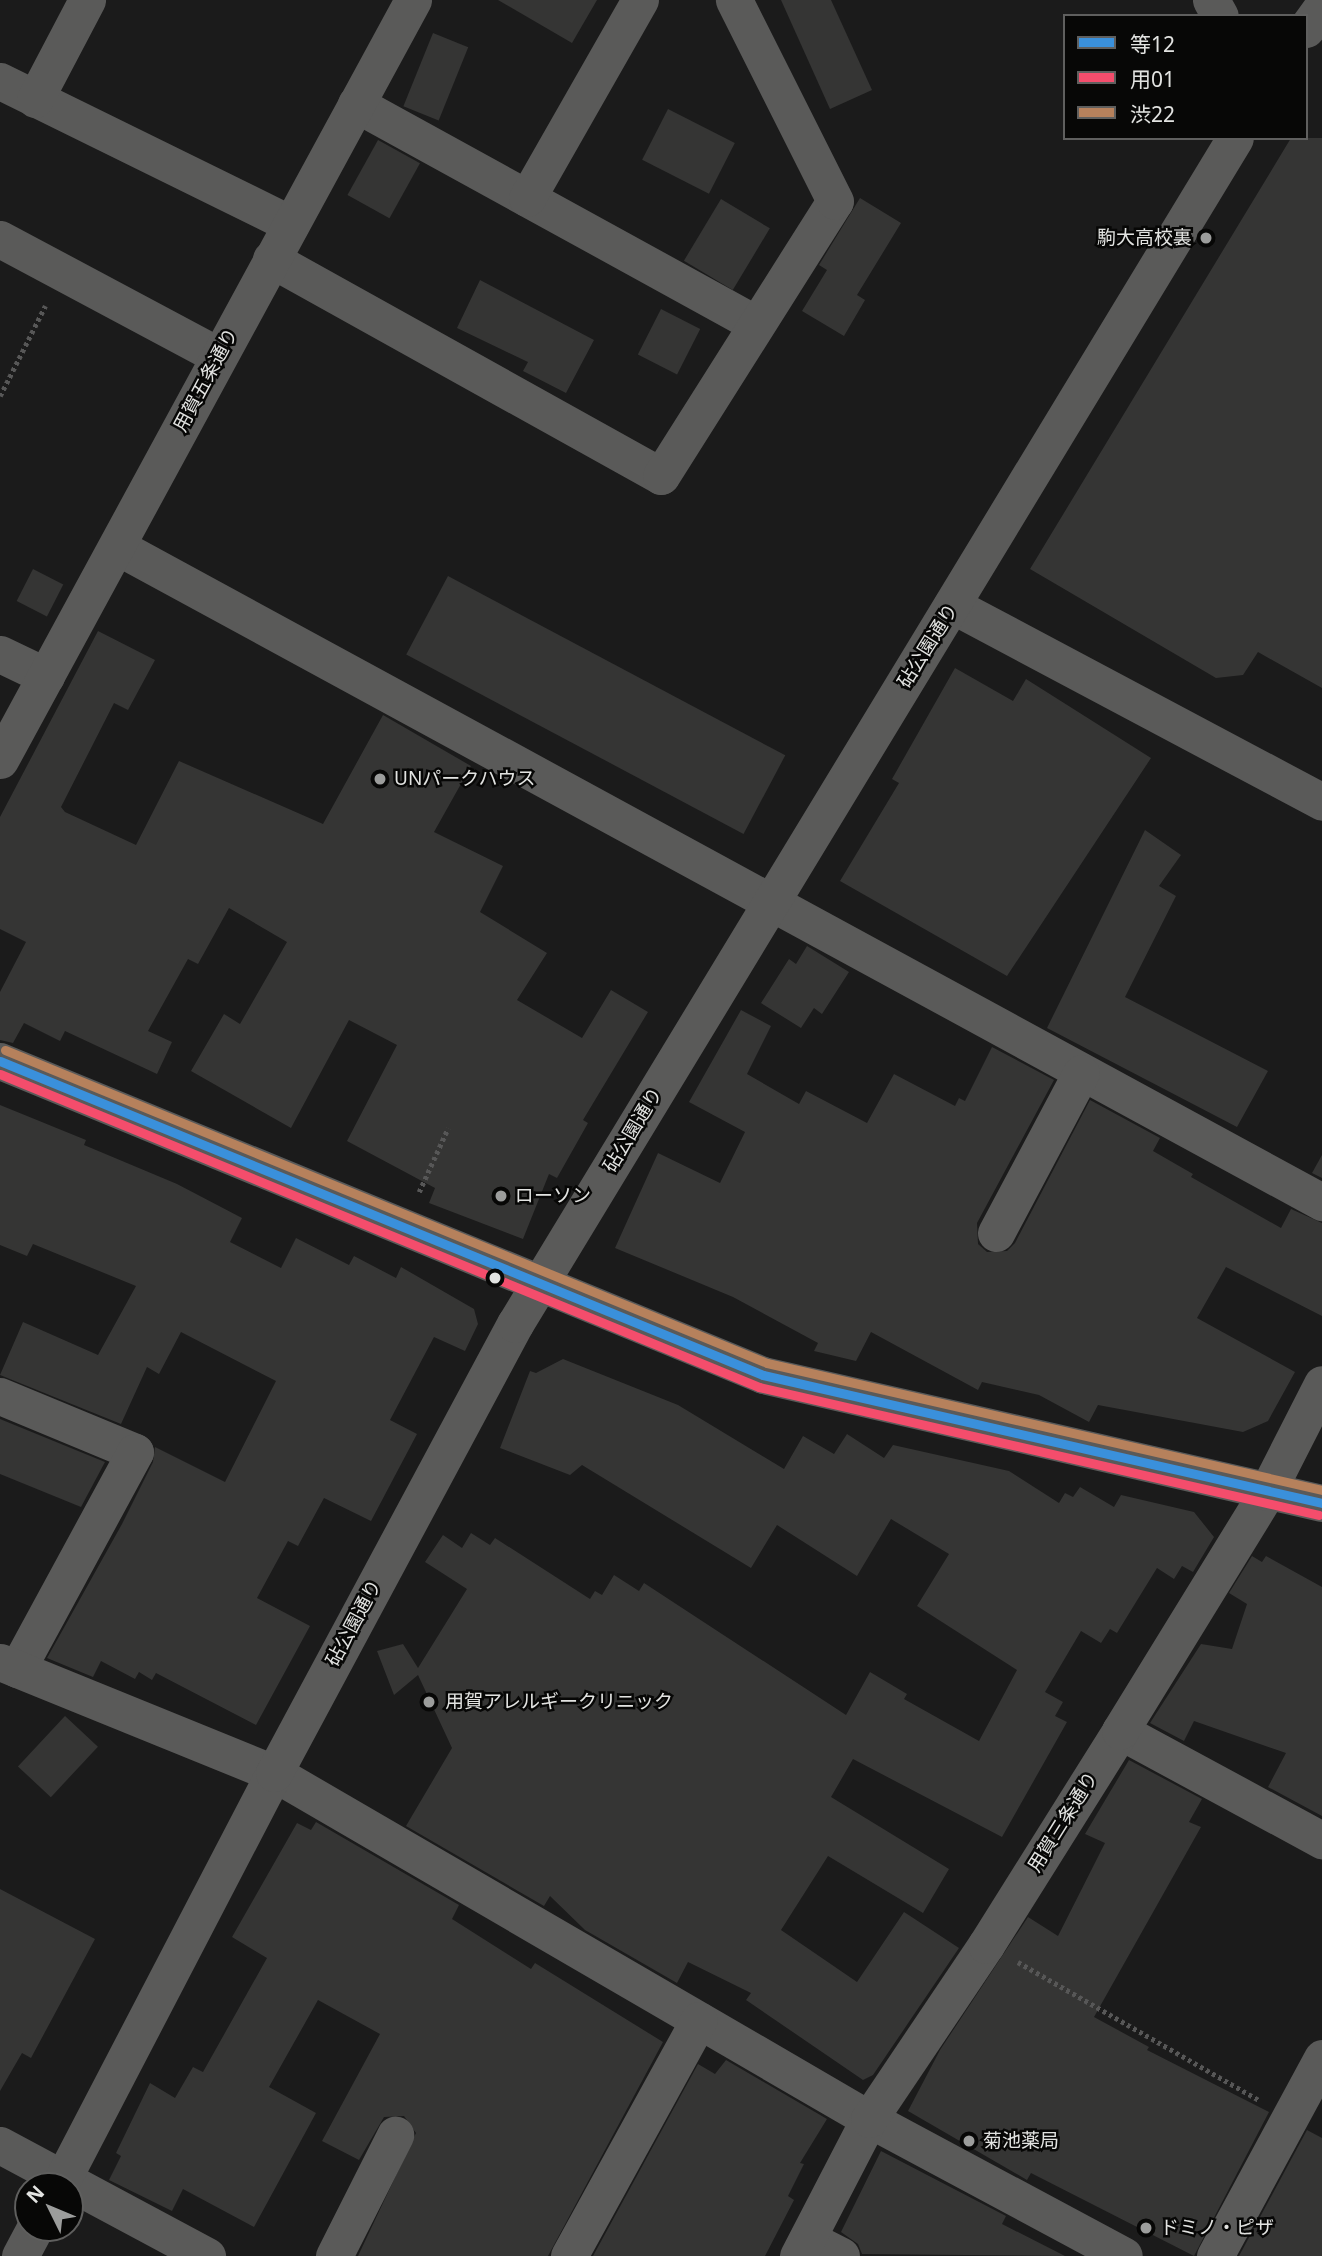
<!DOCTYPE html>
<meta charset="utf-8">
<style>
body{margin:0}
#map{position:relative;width:1322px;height:2256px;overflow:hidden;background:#1b1b1b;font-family:"Noto Sans","Noto Sans JP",sans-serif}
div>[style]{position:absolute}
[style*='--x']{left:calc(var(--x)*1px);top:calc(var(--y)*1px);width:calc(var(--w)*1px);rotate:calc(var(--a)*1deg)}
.building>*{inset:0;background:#353534;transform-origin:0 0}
.path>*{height:4.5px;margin-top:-2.25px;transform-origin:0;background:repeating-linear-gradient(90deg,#575757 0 3.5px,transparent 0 7px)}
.minor>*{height:37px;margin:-18.5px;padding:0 18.5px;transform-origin:18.5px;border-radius:18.5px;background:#5a5a59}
.bus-1>*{height:9px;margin:-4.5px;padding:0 4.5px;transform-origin:4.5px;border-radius:4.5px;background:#3a90db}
.bus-2>*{height:9px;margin:-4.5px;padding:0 4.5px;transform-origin:4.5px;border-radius:4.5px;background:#f44d6c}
.bus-3>*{height:9px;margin:-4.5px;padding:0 4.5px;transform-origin:4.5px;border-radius:4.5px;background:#b6815c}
.dots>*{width:19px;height:19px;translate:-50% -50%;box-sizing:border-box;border:4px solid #070706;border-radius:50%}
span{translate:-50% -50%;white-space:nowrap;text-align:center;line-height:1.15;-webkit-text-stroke:5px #070706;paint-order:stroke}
.poi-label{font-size:19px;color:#e2e3e1}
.right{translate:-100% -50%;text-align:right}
.left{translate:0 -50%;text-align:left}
.street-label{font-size:19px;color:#e2e3e1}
.legend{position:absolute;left:1063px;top:14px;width:245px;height:126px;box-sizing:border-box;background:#070706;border:2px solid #5f5f5e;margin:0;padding:9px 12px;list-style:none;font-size:21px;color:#e2e3e1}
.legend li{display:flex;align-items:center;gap:14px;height:35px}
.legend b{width:35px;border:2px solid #5f5f5e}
.north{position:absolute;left:14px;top:2172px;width:70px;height:70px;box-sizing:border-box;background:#070706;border:2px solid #5f5f5e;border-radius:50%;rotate:313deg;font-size:19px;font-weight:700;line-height:28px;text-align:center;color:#e2e3e1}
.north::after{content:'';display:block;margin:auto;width:24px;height:32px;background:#9c9d9c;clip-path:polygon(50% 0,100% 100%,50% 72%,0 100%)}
</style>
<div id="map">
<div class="building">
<div style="clip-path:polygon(498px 0,597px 0,572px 43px)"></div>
<div style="clip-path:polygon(781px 0,831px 0,872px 90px,830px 109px)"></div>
<div style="left:433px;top:33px;width:38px;height:79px;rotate:22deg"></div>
<div style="left:668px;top:109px;width:75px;height:57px;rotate:27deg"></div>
<div style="clip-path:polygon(1291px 138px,1322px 138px,1322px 688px,1258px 652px,1243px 675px,1216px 678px,1030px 569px)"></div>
<div style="left:378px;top:140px;width:48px;height:63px;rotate:29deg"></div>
<div style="clip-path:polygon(860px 198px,901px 223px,857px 295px,865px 300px,844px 336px,802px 311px,827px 270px,819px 265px)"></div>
<div style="left:721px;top:199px;width:57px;height:72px;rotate:31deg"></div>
<div style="clip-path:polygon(480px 280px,594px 340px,566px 393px,523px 371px,528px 362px,457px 328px)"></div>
<div style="left:661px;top:309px;width:44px;height:51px;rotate:27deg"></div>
<div style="left:33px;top:569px;width:34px;height:36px;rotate:27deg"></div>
<div style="left:448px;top:576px;width:382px;height:89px;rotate:28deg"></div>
<div style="clip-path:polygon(98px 631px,155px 660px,128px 710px,114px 703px,61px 807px,65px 812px,136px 845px,179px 761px,323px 824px,383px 715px,471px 766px,434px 832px,503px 866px,480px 912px,547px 953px,517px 1000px,582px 1038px,611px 990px,648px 1012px,583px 1120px,588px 1123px,557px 1178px,549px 1174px,523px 1239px,429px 1203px,435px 1188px,347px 1141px,397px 1045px,349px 1020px,291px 1128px,191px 1071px,224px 1014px,240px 1024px,287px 942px,229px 908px,198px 964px,188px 959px,148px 1031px,172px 1042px,157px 1074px,65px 1031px,60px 1041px,24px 1023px,13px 1043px,0 1040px,0 992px,26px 942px,0 929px,0 817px)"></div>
<div style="clip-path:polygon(955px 668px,1013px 701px,1026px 679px,1151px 758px,1007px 976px,840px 881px,899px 783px,892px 779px)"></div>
<div style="clip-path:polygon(1145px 830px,1181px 855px,1159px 886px,1176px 896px,1125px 997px,1268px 1071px,1237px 1127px,1047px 1028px)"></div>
<div style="clip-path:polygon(807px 946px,849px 972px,822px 1014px,814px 1008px,801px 1028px,761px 1003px,789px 959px,796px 964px)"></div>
<div style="clip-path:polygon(741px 1010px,771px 1026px,747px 1074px,799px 1104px,806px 1091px,867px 1123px,894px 1074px,955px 1106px,959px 1098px,965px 1101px,992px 1047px,1054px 1080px,977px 1223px,978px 1244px,987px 1252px,1007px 1251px,1015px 1243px,1090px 1100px,1160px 1138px,1153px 1151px,1193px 1174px,1191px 1177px,1281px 1228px,1291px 1209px,1322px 1223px,1322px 1316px,1226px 1267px,1197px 1318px,1295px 1372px,1268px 1421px,1243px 1432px,1098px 1405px,1089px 1422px,1039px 1395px,982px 1382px,978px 1390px,871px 1332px,856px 1361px,814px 1351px,818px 1343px,733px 1297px,615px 1248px,658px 1153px,720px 1183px,745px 1132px,689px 1102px)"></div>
<div style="clip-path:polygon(0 1105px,86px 1140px,84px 1145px,177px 1184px,242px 1218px,230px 1242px,281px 1268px,296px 1238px,349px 1265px,354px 1256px,396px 1278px,401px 1267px,474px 1309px,478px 1324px,465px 1351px,434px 1337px,390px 1420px,417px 1434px,371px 1521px,324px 1498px,298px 1546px,288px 1541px,257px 1598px,310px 1626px,256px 1725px,156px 1673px,152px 1680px,139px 1672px,135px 1679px,101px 1661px,93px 1677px,47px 1658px,122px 1524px,153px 1462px,155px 1447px,225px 1482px,276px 1381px,181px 1332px,159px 1374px,147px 1367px,121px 1424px,0 1375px,23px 1322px,98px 1355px,136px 1286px,33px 1244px,27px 1256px,0 1245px)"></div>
<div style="clip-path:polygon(1322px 1155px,1322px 1178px,1312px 1173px)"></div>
<div style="clip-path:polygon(563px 1359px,678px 1405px,784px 1469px,803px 1436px,834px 1454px,847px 1434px,884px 1458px,893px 1445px,1009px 1471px,1059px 1503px,1065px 1493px,1073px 1497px,1080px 1487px,1114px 1507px,1121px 1495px,1194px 1512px,1214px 1537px,1193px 1572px,1182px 1566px,1174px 1579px,1157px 1568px,1117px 1633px,1110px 1629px,1101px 1643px,1081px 1631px,1045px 1692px,1063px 1702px,1055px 1716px,1067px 1722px,1002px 1837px,853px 1759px,831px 1797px,949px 1869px,923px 1913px,828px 1856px,781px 1930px,857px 1982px,904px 1912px,959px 1948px,873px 2075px,863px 2080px,746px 2000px,751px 1993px,688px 1962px,677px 1983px,585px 1930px,550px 1896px,544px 1906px,406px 1826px,452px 1748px,418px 1675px,394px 1695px,377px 1651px,403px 1644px,418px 1668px,467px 1589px,425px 1562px,443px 1535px,462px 1548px,471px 1533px,490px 1545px,495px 1538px,590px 1599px,595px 1591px,602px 1595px,614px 1575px,639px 1591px,644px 1583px,846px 1715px,870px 1672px,907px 1694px,904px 1699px,979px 1741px,1017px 1670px,917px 1606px,949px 1554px,891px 1519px,857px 1576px,777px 1525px,751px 1568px,582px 1465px,570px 1475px,500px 1448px,530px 1371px,536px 1373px)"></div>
<div style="clip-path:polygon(0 1419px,105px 1462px,81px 1507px,0 1474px)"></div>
<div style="clip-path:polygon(1252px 1556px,1262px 1562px,1266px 1556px,1322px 1587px,1322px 1816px,1268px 1787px,1286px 1753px,1194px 1721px,1184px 1741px,1150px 1723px,1201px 1644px,1232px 1649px,1247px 1604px,1229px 1593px)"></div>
<div style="left:65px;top:1716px;width:45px;height:69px;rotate:43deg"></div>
<div style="clip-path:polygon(1129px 1760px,1202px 1799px,1189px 1822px,1201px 1827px,1094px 2017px,1149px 2047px,1147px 2050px,1269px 2112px,1194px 2256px,1031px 2173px,1027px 2180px,908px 2111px,940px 2050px,1028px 1917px,1058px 1936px,1105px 1843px,1085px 1834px)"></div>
<div style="clip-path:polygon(316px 1822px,459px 1905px,452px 1919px,531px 1969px,535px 1963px,663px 2042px,548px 2256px,358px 2256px,416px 2133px,404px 2116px,384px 2117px,359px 2160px,322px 2141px,380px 2034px,318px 2000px,269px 2087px,316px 2113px,254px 2227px,183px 2189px,172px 2211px,109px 2180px,121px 2156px,116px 2153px,150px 2083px,175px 2098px,193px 2067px,203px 2072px,267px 1958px,232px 1937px,297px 1823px,311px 1830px)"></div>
<div style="clip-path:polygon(0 1889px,95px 1939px,31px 2058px,22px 2053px,0 2091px)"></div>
<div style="clip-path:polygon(726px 2060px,827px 2119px,800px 2163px,804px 2164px,788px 2196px,794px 2200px,765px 2256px,593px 2256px,698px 2064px,715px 2074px)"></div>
<div style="clip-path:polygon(1307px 2130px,1322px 2138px,1322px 2256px,1239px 2256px)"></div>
<div style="clip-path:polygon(881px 2151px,1006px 2216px,1002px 2224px,1065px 2256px,862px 2254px,858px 2244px,841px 2232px)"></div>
</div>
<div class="path">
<div style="--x:0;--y:396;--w:101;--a:-63.4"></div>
<div style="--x:419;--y:1192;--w:70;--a:-65.6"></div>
<div style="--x:1018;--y:1962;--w:278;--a:29.8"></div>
</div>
<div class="minor">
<div style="--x:1211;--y:0;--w:18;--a:61"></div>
<div style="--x:1306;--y:29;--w:27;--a:-54"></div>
<div style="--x:0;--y:81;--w:324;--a:26.2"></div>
<div style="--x:35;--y:99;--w:112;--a:-62.3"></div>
<div style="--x:356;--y:104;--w:455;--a:28.8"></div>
<div style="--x:527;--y:198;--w:228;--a:-60.3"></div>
<div style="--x:0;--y:239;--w:248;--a:28.1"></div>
<div style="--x:271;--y:259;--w:446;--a:29.1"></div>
<div style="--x:661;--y:476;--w:325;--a:-57.7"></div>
<div style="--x:835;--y:201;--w:225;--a:-116.7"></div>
<div style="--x:118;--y:547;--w:1371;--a:28.55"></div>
<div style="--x:952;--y:605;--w:419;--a:28"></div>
<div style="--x:0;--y:654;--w:51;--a:25.6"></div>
<div style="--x:0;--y:760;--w:865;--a:-61.48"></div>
<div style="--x:0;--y:1061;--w:825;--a:22.37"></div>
<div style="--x:763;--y:1375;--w:573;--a:12.9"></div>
<div style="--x:996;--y:1233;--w:181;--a:-62"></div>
<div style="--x:0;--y:1396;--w:146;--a:22.5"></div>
<div style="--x:135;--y:1452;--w:247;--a:118.5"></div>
<div style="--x:0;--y:1662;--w:296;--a:22.1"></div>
<div style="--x:274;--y:1773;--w:688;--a:30.18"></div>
<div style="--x:869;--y:2119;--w:289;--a:28.2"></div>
<div style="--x:1120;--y:1731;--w:230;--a:28.4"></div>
<div style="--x:0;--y:2145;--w:235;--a:28.2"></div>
<div style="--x:59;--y:2186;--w:466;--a:-62.5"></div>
<div style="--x:274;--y:1773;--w:510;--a:-61.78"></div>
<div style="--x:515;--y:1324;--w:1387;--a:-58.74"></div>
<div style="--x:808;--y:2239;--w:37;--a:27"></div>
<div style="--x:20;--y:2256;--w:32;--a:-62"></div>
<div style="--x:334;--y:2256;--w:136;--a:-63.2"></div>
<div style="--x:569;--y:2256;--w:269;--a:-61.2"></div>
<div style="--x:798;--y:2256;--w:154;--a:-62.6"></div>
<div style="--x:869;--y:2119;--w:210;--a:-56.1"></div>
<div style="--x:986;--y:1945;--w:252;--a:-57.9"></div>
<div style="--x:1120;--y:1731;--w:281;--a:-58.4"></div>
<div style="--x:1267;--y:1492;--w:121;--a:-63"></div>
<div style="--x:1215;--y:2256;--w:225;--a:-61.6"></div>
</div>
<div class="bus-1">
<div style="--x:0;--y:1061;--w:825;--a:22.37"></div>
<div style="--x:763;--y:1375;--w:573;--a:12.9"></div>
</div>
<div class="bus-2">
<div style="--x:0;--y:1074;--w:821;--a:22.41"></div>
<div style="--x:759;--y:1387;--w:574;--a:12.88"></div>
</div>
<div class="bus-3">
<div style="--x:5;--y:1050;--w:824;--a:22.33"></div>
<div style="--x:767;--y:1363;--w:569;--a:12.89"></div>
</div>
<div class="dots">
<div style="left:1206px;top:238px;background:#9c9d9c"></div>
<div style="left:380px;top:779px;background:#9c9d9c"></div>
<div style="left:501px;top:1196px;background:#9c9d9c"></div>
<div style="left:495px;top:1278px;background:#e2e3e1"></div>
<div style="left:429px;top:1702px;background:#9c9d9c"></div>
<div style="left:969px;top:2141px;background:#9c9d9c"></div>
<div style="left:1146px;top:2228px;background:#9c9d9c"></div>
</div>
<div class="poi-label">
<span class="right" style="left:1192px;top:238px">駒大高校裏</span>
<span class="left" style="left:394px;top:779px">UNパークハウス</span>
<span class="left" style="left:515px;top:1196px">ローソン</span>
<span class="left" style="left:445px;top:1702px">用賀アレルギークリニック</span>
<span class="left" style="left:983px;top:2141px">菊池薬局</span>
<span class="left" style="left:1160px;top:2228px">ドミノ・ピザ</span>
</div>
<div class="street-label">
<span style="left:206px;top:380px;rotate:-62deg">用賀五条通り</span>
<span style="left:928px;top:646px;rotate:-58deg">砧公園通り</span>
<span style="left:633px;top:1130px;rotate:-59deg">砧公園通り</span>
<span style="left:354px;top:1623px;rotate:-62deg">砧公園通り</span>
<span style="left:1063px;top:1822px;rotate:-58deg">用賀三条通り</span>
</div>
<ul class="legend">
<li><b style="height:9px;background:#3a90db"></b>等12</li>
<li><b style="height:9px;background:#f44d6c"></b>用01</li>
<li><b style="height:9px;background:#b6815c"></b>渋22</li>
</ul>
<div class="north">N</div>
</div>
